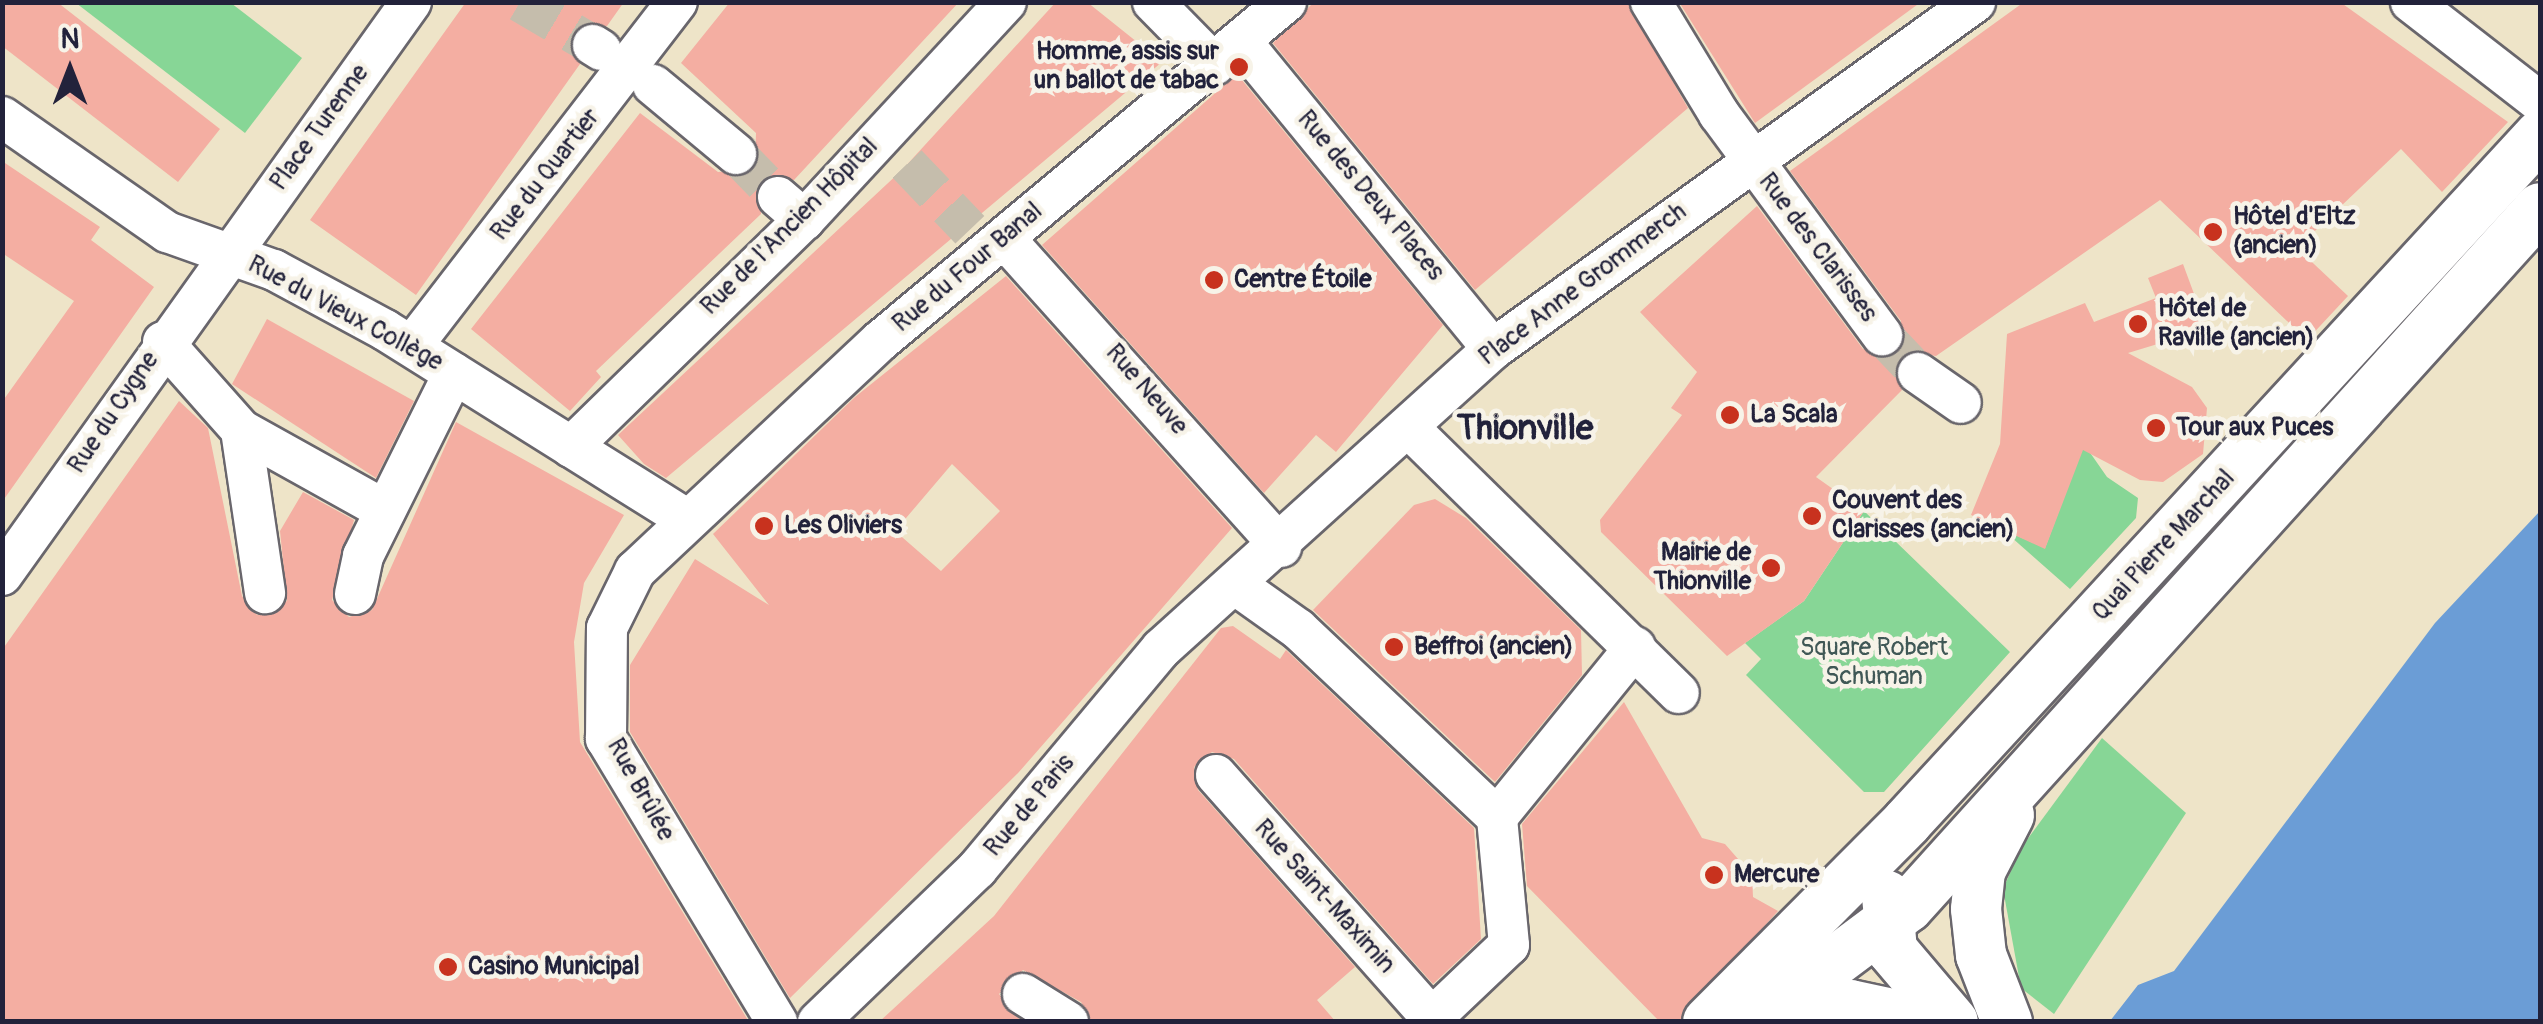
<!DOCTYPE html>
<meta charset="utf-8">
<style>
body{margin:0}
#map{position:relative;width:2543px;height:1024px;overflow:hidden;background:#eee4c8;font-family:Pangolin,sans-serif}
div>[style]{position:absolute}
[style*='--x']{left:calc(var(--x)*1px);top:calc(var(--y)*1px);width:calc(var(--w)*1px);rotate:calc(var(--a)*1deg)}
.green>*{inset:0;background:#87d696}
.water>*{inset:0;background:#6b9dd6}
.building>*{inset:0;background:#f4aea2}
.minor-tunnel>*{height:40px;margin-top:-20px;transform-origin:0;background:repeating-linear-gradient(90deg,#c5bdac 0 40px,transparent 0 60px)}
.roads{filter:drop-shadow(2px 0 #69666c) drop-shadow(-2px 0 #69666c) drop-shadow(0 2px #69666c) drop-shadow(0 -2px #69666c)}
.minor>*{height:40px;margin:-20px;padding:0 20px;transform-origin:20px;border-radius:20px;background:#fff}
.major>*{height:50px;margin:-25px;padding:0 25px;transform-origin:25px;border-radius:25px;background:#fff}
.dots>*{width:28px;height:28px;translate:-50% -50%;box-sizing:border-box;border:5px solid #f7f3e8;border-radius:50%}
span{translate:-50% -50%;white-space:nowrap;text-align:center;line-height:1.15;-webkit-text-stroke:9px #f7f3e8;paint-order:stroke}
.poi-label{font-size:25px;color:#22223b;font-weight:700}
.right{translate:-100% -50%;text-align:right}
.left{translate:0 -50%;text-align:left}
.street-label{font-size:25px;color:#22223b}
.park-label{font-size:25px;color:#405856}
.district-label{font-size:35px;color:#22223b;font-weight:700}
.frame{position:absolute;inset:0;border:5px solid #22223b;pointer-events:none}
.north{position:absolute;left:20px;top:20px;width:100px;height:100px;-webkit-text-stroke:8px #f7f3e8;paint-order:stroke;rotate:0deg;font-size:28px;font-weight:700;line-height:40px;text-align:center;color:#22223b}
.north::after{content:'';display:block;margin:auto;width:35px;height:45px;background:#22223b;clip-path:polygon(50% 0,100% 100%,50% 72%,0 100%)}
</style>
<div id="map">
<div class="green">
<div style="clip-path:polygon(76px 3px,231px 3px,302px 58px,245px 133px)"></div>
<div style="clip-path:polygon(2084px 444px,2107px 477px,2138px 498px,2136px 518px,2070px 589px,2002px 529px,2045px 548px)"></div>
<div style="clip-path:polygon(1864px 511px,2010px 652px,1884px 792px,1864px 792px,1746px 675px,1761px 659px,1745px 643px,1804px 601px)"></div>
<div style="clip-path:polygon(2102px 738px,2186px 813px,2054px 1014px,2021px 988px,2003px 889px,2021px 848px)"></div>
</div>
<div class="water">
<div style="clip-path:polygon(2540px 511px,2540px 1021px,2110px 1021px,2138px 985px,2174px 971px,2435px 623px)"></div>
</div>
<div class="building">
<div style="clip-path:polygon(2px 2px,57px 2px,220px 129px,178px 182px,2px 46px)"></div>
<div style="clip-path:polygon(466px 2px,624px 2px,607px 26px,573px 32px,580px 64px,416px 295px,310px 220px)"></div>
<div style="clip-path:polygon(730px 2px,959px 2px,794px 180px,761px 181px,761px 214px,596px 371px,601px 377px,570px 411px,471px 329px,640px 113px,718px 172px,755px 168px,756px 133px,681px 63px)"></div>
<div style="clip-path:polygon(1056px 2px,1087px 2px,1162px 62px,666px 478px,644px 464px,618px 435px,902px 170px)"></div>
<div style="clip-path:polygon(1314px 2px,1627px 2px,1688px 108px,1475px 290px,1273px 43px)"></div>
<div style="clip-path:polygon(1679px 2px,1921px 2px,1755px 123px)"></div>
<div style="clip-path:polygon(2024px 2px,2340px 2px,2508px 122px,2442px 192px,2401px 149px,2297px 248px,2348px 296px,2307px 340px,2160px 200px,1936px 356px,1907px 352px,1895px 370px,1902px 390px,1816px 477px,1864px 511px,1804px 601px,1727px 656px,1601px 532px,1600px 520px,1682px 415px,1671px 408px,1697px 372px,1640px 312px,1757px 206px,1863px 349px,1897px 353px,1901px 321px,1790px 171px)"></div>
<div style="clip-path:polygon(1237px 74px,1443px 325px,1336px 452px,1316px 435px,1264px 493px,1042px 245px)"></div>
<div style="clip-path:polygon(2px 161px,100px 227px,91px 240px,154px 287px,2px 502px,2px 402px,74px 301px,2px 253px)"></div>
<div style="clip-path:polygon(2183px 264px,2207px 329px,2128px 353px,2192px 387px,2207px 408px,2203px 454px,2163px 482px,2140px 480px,2083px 450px,2045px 549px,1971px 515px,2000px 444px,2007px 334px,2085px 303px,2094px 322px,2156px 298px,2148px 278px)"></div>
<div style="clip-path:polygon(evenodd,1006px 276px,1232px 528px,1019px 772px,790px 998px,630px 732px,630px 665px,695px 559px,769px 605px,713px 534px,855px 397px,1006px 276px,952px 464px,1000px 511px,941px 571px,895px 531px,952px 464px)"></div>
<div style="clip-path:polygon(267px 319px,414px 401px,376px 478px,232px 384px)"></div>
<div style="clip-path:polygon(179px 401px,208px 428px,242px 596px,257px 615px,287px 601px,280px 531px,303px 492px,354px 520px,332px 600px,349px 617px,372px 610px,456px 422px,624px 515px,584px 583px,574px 642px,580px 742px,749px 1022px,2px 1022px,2px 650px)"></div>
<div style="clip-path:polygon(1435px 499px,1466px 518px,1581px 630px,1582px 675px,1495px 782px,1313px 610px,1414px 505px)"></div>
<div style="clip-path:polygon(1233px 626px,1280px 659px,1286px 650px,1474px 828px,1481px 939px,1433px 984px,1234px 759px,1212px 752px,1194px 767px,1198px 790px,1355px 967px,1317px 1000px,1336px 1022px,1092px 1022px,1081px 1002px,1023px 970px,999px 994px,1022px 1022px,879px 1022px,994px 916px,1221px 628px)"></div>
<div style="clip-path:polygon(1624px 702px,1702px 838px,1725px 844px,1752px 875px,1753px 897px,1778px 911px,1678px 1022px,1660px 1022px,1527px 886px,1522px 824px)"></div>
</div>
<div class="minor-tunnel">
<div style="--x:520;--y:2;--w:85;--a:30.5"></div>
<div style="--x:736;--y:154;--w:60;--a:45.7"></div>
<div style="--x:907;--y:164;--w:91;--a:46.3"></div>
<div style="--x:1882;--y:335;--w:52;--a:46.5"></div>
</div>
<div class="roads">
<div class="minor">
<div style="--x:1153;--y:2;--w:88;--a:45.5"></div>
<div style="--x:1651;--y:2;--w:131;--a:58.7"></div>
<div style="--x:1719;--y:114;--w:275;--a:53.6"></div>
<div style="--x:2411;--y:2;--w:163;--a:37.8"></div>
<div style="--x:593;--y:45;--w:9;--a:32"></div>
<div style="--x:1244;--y:45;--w:393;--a:50.7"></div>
<div style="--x:653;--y:85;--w:108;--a:39.7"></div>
<div style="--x:2;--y:117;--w:201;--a:34.9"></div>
<div style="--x:167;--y:232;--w:114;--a:19.6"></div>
<div style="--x:274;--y:270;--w:126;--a:28.4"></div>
<div style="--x:385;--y:330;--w:354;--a:32.1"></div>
<div style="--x:778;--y:197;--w:35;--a:41"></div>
<div style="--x:1004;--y:238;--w:415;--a:48.1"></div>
<div style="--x:163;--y:342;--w:118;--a:48.4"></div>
<div style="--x:241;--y:430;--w:165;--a:81.6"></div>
<div style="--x:412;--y:346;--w:434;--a:-52.4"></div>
<div style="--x:1918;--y:373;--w:52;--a:34.9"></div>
<div style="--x:1409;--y:428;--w:378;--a:44.5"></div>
<div style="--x:241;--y:430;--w:165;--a:29.1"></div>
<div style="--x:571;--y:447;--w:325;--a:-44.3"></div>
<div style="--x:804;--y:220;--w:297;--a:-47.2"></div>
<div style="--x:2;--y:575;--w:704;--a:-54.48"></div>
<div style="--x:1236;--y:585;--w:76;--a:35.4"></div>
<div style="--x:1298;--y:629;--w:274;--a:43.4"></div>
<div style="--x:355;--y:594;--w:39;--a:-78"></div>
<div style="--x:363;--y:556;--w:204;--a:-63.6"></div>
<div style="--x:1216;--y:775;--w:330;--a:48.4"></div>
<div style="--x:1023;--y:994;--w:53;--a:31.9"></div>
<div style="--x:1432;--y:1018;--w:106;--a:-43.5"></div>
<div style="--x:1509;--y:945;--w:129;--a:-95.4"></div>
<div style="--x:1497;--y:817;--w:219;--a:-50.9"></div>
<div style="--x:777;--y:1022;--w:331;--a:-121.1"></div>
<div style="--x:606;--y:739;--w:111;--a:-89.5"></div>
<div style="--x:607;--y:628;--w:64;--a:-63.8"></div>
<div style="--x:635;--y:571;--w:336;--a:-43.2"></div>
<div style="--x:880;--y:341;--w:529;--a:-39.86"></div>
<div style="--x:818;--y:1022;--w:221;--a:-43.9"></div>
<div style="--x:977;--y:869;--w:287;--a:-50.1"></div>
<div style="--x:1161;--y:649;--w:447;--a:-42.1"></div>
<div style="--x:1493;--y:349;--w:594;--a:-35.75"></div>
</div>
<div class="major">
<div style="--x:1887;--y:896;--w:54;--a:84.7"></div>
<div style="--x:1892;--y:950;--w:94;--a:49.7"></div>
<div style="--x:1708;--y:1022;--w:282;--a:-45.1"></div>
<div style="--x:1907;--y:822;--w:934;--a:-47.34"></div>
<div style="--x:1754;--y:1022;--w:192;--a:-36.8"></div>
<div style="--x:1908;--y:907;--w:942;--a:-47.88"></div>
<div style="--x:1802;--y:1022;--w:51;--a:-19.5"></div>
<div style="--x:1850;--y:1005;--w:81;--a:12.1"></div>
<div style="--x:2007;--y:1022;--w:72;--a:-111.2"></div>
<div style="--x:1981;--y:955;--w:46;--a:-96.2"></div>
<div style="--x:1976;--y:909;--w:38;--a:-84"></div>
<div style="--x:1980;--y:871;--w:63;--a:-62.6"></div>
</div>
</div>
<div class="dots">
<div style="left:1239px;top:67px;background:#c8321e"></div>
<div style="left:2213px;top:232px;background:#c8321e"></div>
<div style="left:1214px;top:280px;background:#c8321e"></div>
<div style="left:2138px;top:324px;background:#c8321e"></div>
<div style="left:1730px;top:415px;background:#c8321e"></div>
<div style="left:2156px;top:428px;background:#c8321e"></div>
<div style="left:1812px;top:516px;background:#c8321e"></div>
<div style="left:764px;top:526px;background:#c8321e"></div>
<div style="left:1771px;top:568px;background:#c8321e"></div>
<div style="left:1394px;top:647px;background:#c8321e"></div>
<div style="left:1714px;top:875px;background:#c8321e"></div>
<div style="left:448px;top:967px;background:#c8321e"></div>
</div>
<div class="poi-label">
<span class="right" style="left:1219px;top:67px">Homme, assis sur<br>un ballot de tabac</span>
<span class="left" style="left:2233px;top:232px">Hôtel d'Eltz<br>(ancien)</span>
<span class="left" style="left:1234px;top:280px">Centre Étoile</span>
<span class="left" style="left:2158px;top:324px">Hôtel de<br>Raville (ancien)</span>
<span class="left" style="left:1750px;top:415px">La Scala</span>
<span class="left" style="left:2176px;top:428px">Tour aux Puces</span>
<span class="left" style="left:1832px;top:516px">Couvent des<br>Clarisses (ancien)</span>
<span class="left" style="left:784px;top:526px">Les Oliviers</span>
<span class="right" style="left:1751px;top:568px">Mairie de<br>Thionville</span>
<span class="left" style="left:1414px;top:647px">Beffroi (ancien)</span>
<span class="left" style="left:1734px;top:875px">Mercure</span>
<span class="left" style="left:468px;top:967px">Casino Municipal</span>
</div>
<div class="street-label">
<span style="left:320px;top:128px;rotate:-54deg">Place Turenne</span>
<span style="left:546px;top:175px;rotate:-52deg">Rue du Quartier</span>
<span style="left:1370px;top:196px;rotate:50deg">Rue des Deux Places</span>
<span style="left:790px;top:227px;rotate:-45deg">Rue de l'Ancien Hôpital</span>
<span style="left:1817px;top:248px;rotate:53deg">Rue des Clarisses</span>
<span style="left:968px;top:268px;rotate:-40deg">Rue du Four Banal</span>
<span style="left:1583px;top:285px;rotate:-37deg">Place Anne Grommerch</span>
<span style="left:345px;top:314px;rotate:28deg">Rue du Vieux Collège</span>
<span style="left:1146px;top:390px;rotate:49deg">Rue Neuve</span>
<span style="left:114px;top:413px;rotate:-56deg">Rue du Cygne</span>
<span style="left:2164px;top:546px;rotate:-47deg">Quai Pierre Marchal</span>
<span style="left:640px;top:790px;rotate:61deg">Rue Brûlée</span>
<span style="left:1030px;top:806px;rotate:-50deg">Rue de Paris</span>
<span style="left:1324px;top:897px;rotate:48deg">Rue Saint-Maximin</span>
</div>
<div class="park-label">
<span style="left:1874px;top:663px">Square Robert<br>Schuman</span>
</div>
<div class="district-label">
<span style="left:1525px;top:428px">Thionville</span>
</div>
<div class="frame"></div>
<div class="north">N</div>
</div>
